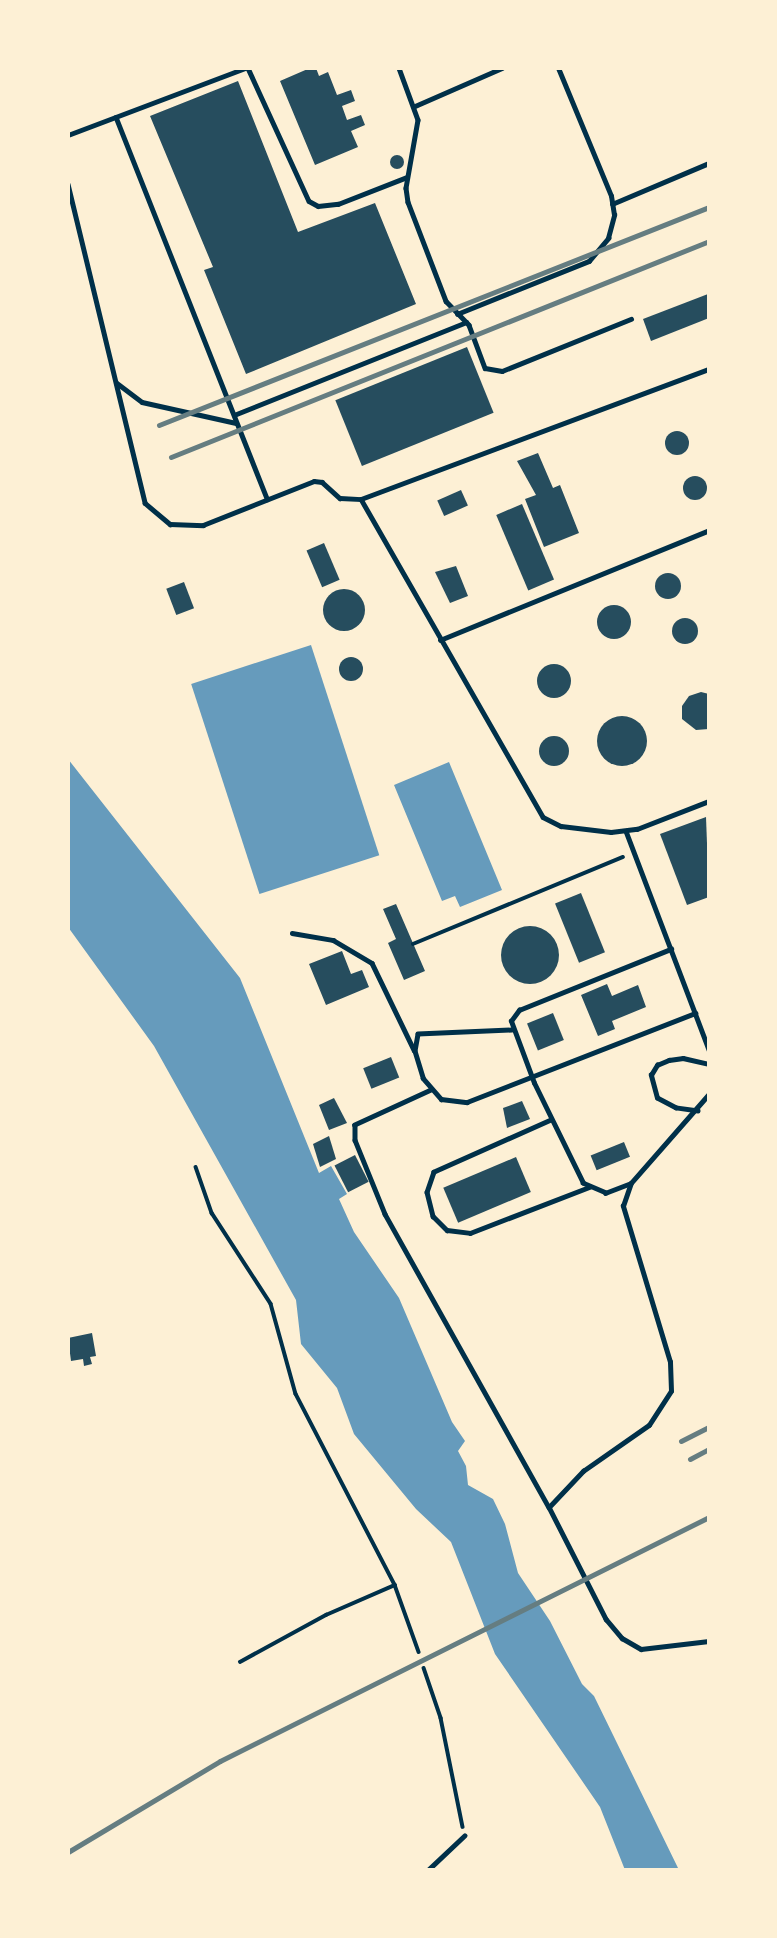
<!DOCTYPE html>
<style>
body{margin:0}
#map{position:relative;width:777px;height:1938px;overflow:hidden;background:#fdf0d5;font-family:"Work Sans",sans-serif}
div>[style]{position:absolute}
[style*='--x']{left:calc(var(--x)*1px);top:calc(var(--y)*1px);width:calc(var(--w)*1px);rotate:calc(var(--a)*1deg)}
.water>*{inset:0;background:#669bbc;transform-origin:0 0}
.building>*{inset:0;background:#264d5e;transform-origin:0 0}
.round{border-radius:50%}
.path>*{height:3.5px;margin:-1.75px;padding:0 1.75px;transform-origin:1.75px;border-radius:1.75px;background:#003049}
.service>*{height:4.5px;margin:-2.25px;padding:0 2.25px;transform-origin:2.25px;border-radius:2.25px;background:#003049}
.rail>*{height:5px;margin:-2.5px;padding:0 2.5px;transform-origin:2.5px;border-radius:2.5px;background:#657d81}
span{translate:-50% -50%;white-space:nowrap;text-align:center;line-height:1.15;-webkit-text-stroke:7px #fdf0d5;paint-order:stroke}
.frame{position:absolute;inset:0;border:70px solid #fdf0d5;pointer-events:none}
</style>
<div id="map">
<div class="water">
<div style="left:311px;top:645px;width:221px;height:126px;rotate:72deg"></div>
<div style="clip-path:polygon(68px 759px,240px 978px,319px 1173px,331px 1166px,347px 1194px,339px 1199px,354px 1232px,399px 1298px,452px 1422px,465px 1441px,458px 1451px,466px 1466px,468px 1485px,493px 1499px,505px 1524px,518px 1573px,550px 1621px,582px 1684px,594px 1696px,679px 1870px,625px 1870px,600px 1807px,495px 1654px,451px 1542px,416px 1509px,354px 1434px,337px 1388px,301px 1344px,296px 1300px,154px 1046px,68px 927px)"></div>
<div style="clip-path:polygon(449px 762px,502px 890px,460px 907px,455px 896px,442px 901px,394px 785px)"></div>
</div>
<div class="building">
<div style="clip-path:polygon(310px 68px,316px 68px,319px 76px,328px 72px,337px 95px,351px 90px,355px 101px,342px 106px,347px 120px,361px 115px,365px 125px,351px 131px,358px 147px,315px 165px,280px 81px)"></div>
<div style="clip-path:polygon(238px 81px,298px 232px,375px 203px,416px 304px,246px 374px,204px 270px,213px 267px,150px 116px)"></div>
<div class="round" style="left:390px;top:155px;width:14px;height:14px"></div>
<div style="clip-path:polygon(708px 294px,709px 318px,651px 341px,643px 319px)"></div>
<div style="left:467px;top:347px;width:71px;height:142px;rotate:68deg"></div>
<div class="round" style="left:665px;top:431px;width:24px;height:24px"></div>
<div style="clip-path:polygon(538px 453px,553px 488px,560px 485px,579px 533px,544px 547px,525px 499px,536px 495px,517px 461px)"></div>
<div class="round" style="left:683px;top:476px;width:24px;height:24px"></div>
<div style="left:461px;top:490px;width:17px;height:26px;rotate:66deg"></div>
<div style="left:522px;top:504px;width:82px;height:28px;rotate:67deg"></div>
<div style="left:324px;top:543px;width:40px;height:19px;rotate:67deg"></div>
<div style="clip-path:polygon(456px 566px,468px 596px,450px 603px,435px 572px)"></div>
<div class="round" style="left:655px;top:573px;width:26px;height:26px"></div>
<div style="left:184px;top:582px;width:28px;height:19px;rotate:69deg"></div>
<div class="round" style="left:323px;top:589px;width:42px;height:42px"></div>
<div class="round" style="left:597px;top:605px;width:34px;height:34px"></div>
<div class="round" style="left:672px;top:618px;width:26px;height:26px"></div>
<div class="round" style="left:339px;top:657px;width:24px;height:24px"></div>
<div class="round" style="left:537px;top:664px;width:34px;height:34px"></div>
<div style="clip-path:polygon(701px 692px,709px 694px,709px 729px,696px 730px,682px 719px,682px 706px,689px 696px)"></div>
<div class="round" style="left:597px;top:716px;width:50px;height:50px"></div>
<div class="round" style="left:539px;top:736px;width:30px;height:30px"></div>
<div style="clip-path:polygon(706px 817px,709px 897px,687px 905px,660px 834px)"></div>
<div style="left:581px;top:893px;width:64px;height:28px;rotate:68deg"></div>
<div style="clip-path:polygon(396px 904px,425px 971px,404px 980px,388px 943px,396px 939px,383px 909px)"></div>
<div class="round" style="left:501px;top:926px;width:58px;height:58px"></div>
<div style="clip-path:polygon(342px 951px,351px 974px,362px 970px,369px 987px,326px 1005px,309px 964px)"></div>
<div style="clip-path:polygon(607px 984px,612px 996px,638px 985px,646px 1007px,612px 1021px,615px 1029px,598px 1036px,581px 995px)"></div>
<div style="left:553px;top:1013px;width:29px;height:28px;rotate:68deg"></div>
<div style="left:391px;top:1057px;width:22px;height:30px;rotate:68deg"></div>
<div style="clip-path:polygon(334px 1098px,347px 1123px,329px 1130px,319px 1105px)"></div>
<div style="clip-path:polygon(522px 1101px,530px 1119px,507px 1128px,503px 1108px)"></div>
<div style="clip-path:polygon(329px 1136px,336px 1159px,320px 1167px,313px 1144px)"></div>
<div style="left:624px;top:1142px;width:16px;height:36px;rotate:68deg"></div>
<div style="left:355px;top:1155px;width:30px;height:23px;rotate:63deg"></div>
<div style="left:516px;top:1157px;width:38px;height:79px;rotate:67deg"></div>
<div style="clip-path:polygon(92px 1333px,96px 1356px,90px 1357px,92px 1364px,84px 1366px,83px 1359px,71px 1361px,68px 1338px)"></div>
</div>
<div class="path">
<div style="--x:413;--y:944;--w:227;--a:-22.5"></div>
<div style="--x:196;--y:1167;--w:49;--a:70.8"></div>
<div style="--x:212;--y:1213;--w:108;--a:57"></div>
<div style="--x:271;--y:1304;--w:93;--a:74.5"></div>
<div style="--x:296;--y:1394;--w:215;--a:62.6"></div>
<div style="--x:395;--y:1585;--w:71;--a:70.3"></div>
<div style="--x:240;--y:1662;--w:98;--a:-28.7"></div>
<div style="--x:326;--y:1615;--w:75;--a:-23.5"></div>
<div style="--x:424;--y:1668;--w:53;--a:71.2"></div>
<div style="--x:441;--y:1718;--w:111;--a:78.6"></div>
</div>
<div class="service">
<div style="--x:248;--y:68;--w:146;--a:65.4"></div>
<div style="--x:309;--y:201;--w:10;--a:29"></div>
<div style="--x:318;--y:206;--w:20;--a:-6"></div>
<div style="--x:338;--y:204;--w:74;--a:-21.4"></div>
<div style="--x:399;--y:68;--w:55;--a:69.9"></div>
<div style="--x:418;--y:120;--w:69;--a:100"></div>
<div style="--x:406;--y:188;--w:14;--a:82"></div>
<div style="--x:408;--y:202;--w:106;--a:69"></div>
<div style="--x:446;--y:301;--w:33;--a:46"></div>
<div style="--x:469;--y:325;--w:46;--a:69.6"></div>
<div style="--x:485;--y:368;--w:17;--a:10"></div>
<div style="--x:502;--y:371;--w:139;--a:-22"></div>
<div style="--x:415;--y:106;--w:95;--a:-23.6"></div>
<div style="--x:116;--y:117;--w:411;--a:68.4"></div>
<div style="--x:68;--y:135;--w:189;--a:-20.7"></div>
<div style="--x:68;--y:184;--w:328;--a:76.4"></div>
<div style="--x:145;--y:503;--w:33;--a:40"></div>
<div style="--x:170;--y:524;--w:33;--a:2"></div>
<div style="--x:203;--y:525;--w:119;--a:-21.6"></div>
<div style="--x:314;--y:481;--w:8;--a:7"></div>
<div style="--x:322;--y:482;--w:24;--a:42"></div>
<div style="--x:340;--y:498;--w:21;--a:3"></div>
<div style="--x:361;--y:499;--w:371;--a:-20.5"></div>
<div style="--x:612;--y:204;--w:105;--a:-22.9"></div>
<div style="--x:457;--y:314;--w:142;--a:-21.9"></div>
<div style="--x:589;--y:261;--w:30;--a:-50"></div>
<div style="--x:608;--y:238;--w:24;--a:-75"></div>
<div style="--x:614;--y:215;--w:19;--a:-99"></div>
<div style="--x:611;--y:196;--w:139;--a:-112.5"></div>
<div style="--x:117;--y:383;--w:31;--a:37"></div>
<div style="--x:142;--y:402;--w:96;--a:12.6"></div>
<div style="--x:234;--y:415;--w:250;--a:-21.8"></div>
<div style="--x:361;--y:499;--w:366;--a:60.2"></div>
<div style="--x:543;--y:817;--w:20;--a:27"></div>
<div style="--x:561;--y:826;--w:50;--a:6.8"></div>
<div style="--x:611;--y:832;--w:26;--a:-7"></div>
<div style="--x:637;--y:829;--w:77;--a:-21.3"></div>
<div style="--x:440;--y:640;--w:291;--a:-22.2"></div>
<div style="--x:626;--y:831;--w:234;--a:69.2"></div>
<div style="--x:292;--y:933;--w:42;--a:9.7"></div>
<div style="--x:333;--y:940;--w:45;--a:30.5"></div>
<div style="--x:372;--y:963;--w:97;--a:64.2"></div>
<div style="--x:512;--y:1030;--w:94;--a:177.6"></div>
<div style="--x:418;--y:1034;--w:17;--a:100"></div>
<div style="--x:415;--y:1051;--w:28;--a:73"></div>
<div style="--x:423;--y:1078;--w:28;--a:49"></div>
<div style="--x:441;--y:1099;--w:26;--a:7"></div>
<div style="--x:467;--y:1102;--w:245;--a:-21.3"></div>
<div style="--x:431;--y:1090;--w:84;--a:155.3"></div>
<div style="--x:355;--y:1125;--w:15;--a:90"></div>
<div style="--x:355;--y:1140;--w:80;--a:67.9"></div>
<div style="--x:385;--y:1214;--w:336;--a:60.8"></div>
<div style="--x:549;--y:1507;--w:126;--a:63"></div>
<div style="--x:606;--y:1619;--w:25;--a:50"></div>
<div style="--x:622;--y:1638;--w:22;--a:30"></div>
<div style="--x:641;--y:1649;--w:68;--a:-6.7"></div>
<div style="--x:698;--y:1111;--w:22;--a:-172"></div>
<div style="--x:676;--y:1108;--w:21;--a:-152"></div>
<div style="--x:657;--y:1098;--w:24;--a:-105"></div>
<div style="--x:651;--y:1075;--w:12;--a:-59"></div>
<div style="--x:657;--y:1065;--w:13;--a:-23"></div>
<div style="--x:669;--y:1060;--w:14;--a:-8"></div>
<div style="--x:683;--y:1058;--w:27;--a:13"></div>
<div style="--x:551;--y:1120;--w:128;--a:156"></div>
<div style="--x:434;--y:1172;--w:21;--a:109"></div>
<div style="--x:427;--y:1192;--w:25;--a:76"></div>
<div style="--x:433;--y:1216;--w:20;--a:45"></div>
<div style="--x:447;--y:1230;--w:23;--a:7"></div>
<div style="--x:470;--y:1233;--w:128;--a:-21.1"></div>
<div style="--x:630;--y:1184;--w:26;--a:159"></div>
<div style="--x:606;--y:1193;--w:25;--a:-157"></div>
<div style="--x:583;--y:1183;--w:111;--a:-116.1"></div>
<div style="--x:534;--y:1083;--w:66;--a:-110.4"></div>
<div style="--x:511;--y:1021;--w:14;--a:-54"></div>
<div style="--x:519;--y:1010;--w:164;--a:-21.9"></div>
<div style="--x:549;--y:1507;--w:50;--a:-46.6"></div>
<div style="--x:583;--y:1471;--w:80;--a:-34.9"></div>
<div style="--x:649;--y:1425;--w:40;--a:-57.1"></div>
<div style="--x:671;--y:1391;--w:29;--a:-92"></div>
<div style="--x:670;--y:1362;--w:163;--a:-106.8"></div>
<div style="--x:623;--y:1206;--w:24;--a:-71"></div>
<div style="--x:631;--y:1183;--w:118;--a:-48.8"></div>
<div style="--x:428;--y:1870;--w:50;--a:-43.4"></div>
</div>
<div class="rail">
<div style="--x:159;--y:425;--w:592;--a:-21.62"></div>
<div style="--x:171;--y:457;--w:580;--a:-21.87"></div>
<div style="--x:681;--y:1441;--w:31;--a:-27"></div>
<div style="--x:690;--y:1459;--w:21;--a:-28"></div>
<div style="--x:68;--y:1852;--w:177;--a:-30.9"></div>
<div style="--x:220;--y:1761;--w:546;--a:-26.52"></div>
</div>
<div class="frame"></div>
</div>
